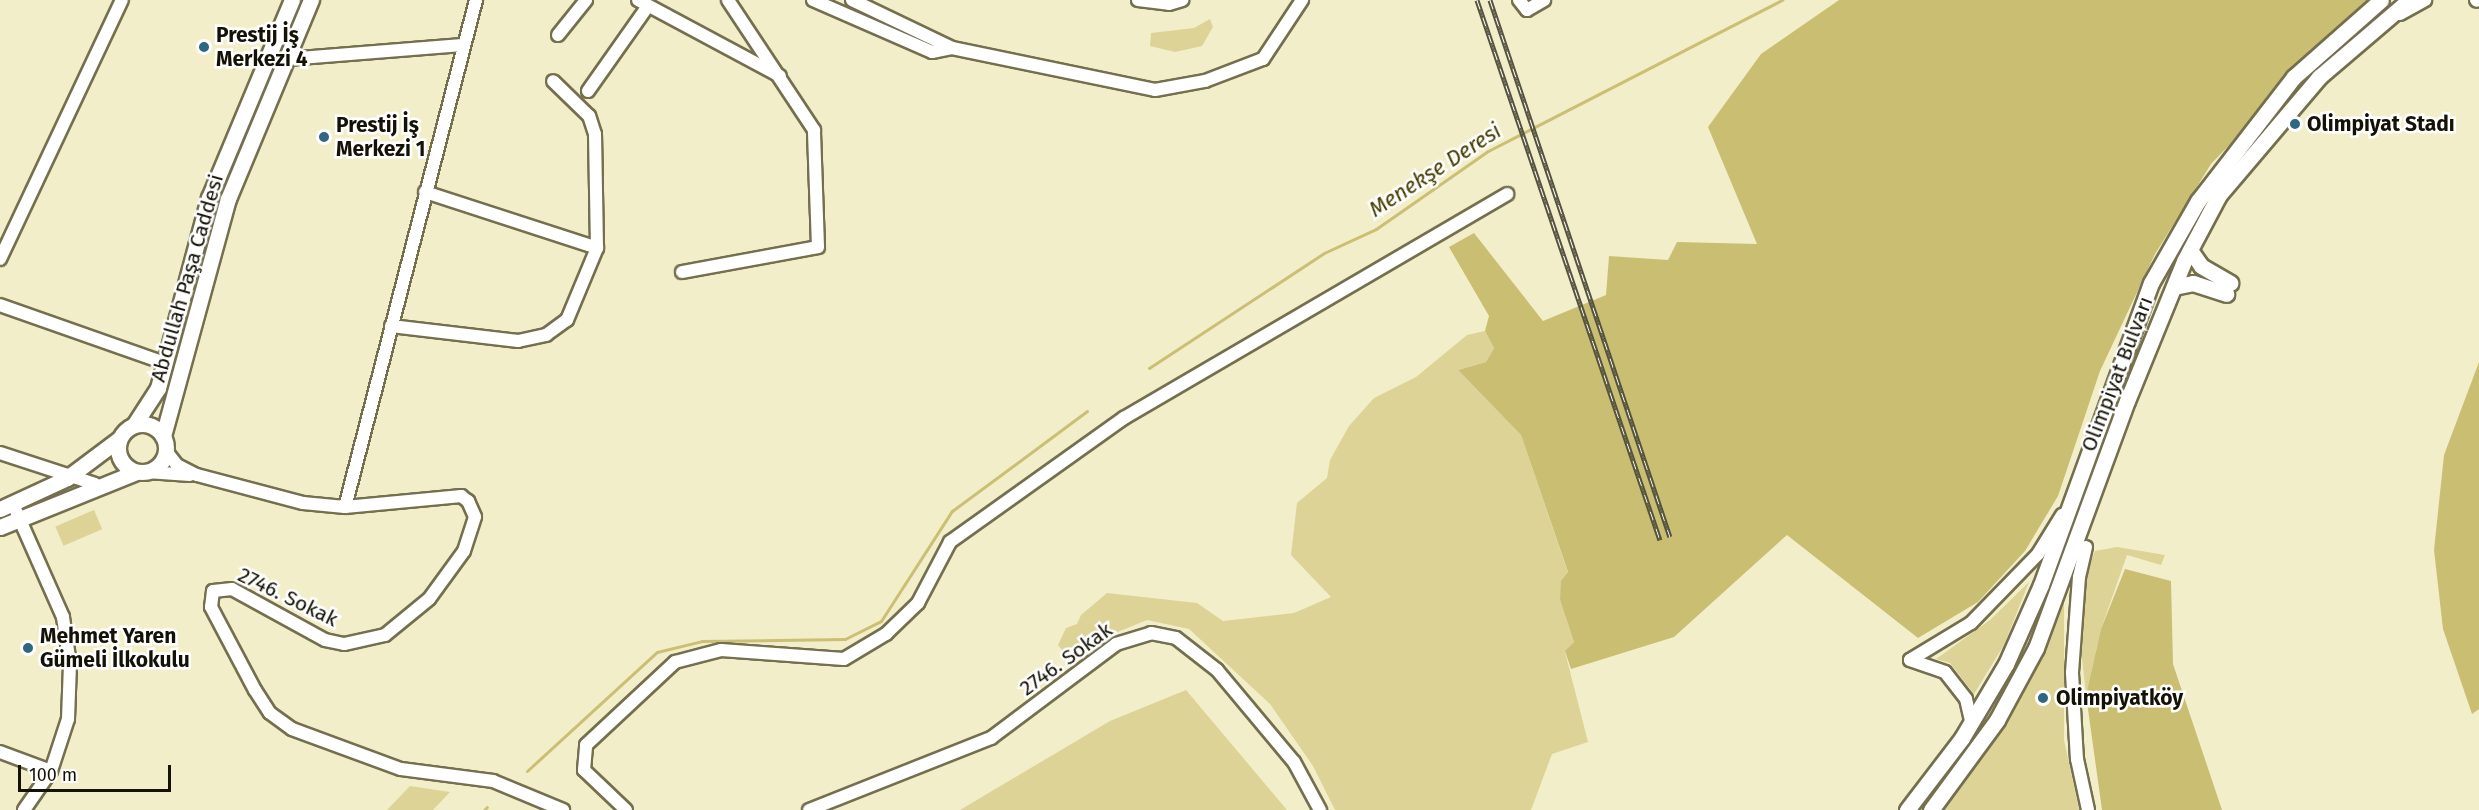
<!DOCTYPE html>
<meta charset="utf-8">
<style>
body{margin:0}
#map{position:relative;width:2479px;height:810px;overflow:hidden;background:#f3eeca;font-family:"Fira Sans",sans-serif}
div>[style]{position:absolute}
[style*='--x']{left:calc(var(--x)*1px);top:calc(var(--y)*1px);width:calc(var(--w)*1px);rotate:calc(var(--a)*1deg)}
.green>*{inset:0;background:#ddd396;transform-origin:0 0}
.forest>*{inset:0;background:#cabe73}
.stream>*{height:3px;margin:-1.5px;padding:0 1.5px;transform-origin:1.5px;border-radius:1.5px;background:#cbbf73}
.roads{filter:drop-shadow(2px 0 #746f4e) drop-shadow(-2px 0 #746f4e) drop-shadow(0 2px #746f4e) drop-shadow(0 -2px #746f4e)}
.minor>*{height:12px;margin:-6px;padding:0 6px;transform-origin:6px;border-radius:6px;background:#fff}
.major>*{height:15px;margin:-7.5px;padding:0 7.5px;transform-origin:7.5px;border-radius:7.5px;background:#fff}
.major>.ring{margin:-7.5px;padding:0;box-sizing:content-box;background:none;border:15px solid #fff;border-radius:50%}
.rail>*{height:5px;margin-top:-2.5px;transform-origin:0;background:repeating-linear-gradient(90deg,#fff 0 9px,#555340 0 18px);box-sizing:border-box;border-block:2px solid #555340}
.dots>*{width:16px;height:16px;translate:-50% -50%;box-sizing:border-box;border:3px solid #fff;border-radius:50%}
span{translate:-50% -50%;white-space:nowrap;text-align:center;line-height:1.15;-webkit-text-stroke:5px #fff;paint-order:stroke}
.poi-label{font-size:21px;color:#141206;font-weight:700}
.left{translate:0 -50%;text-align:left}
.street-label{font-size:21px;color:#141206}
.water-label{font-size:22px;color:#463d00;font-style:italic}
.scale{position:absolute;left:18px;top:765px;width:153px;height:27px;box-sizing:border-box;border:3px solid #141206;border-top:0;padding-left:8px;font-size:18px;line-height:21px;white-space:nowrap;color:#141206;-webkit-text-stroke:4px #fff;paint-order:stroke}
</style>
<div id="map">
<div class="green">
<div style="clip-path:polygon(1210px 19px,1213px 27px,1202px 46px,1175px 52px,1150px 46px,1151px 33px,1194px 28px)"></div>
<div style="clip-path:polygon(1485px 331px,1494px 348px,1486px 362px,1458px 370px,1521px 435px,1568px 573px,1560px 600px,1574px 642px,1565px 652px,1588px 742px,1552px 754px,1531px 810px,1335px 810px,1313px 766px,1270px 704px,1189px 629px,1147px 620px,1081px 647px,1062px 650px,1058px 645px,1066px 628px,1077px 624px,1081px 615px,1107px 593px,1197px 603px,1223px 621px,1294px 613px,1331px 597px,1291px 555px,1297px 503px,1327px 478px,1330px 460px,1349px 426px,1374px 398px,1416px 377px,1467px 335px)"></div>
<div style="left:94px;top:510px;width:21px;height:42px;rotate:67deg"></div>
<div style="clip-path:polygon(2117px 547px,2165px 555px,2161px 565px,2127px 555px,2101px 629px,2086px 695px,2078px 621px,2087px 570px,2095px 551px)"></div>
<div style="clip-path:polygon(2029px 582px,2004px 645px,1974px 694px,1950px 663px,1936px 659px,1990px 620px)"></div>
<div style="clip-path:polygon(2064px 592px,2064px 740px,2079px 810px,1941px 810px,1988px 744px)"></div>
<div style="clip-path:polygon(1186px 690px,1287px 810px,960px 810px,1110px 721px)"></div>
<div style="clip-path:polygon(410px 786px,450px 792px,433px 810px,387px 810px)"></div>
</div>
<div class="forest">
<div style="clip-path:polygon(1839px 0,2369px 0,2211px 164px,2155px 254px,2100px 371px,2058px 496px,2025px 551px,1978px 602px,1918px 638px,1787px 535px,1674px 637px,1571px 669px,1565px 651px,1574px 642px,1560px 600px,1561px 581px,1568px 572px,1521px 435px,1458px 370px,1486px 362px,1494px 348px,1485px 331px,1489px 316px,1449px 247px,1474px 233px,1543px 321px,1606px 295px,1609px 256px,1668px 260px,1677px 242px,1757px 244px,1708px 127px,1761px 54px)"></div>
<div style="clip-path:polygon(2479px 362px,2479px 709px,2472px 714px,2443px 629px,2434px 550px,2444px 455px)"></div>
<div style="clip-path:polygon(2125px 569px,2171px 581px,2173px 664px,2222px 810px,2102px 810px,2086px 695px,2101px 629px)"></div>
</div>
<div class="stream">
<div style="--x:1149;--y:368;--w:209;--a:-33.3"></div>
<div style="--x:1324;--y:253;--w:57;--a:-24.8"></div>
<div style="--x:1376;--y:229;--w:136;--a:-34.9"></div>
<div style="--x:1488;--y:151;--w:331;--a:-27.2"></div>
<div style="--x:527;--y:771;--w:176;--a:-42.5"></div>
<div style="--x:657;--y:652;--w:46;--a:-13.7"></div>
<div style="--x:702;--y:641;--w:143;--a:-0.8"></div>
<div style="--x:845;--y:639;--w:40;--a:-26.6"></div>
<div style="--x:881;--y:621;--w:131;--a:-57.2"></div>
<div style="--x:952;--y:511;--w:168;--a:-36.5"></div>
<div style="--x:484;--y:810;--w:4;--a:-45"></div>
</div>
<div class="roads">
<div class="minor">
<div style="--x:638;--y:0;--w:161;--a:28.2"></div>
<div style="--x:813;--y:0;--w:130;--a:23.6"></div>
<div style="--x:932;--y:52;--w:20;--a:-11"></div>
<div style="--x:852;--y:0;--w:111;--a:25.6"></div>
<div style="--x:952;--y:48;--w:207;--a:11.7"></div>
<div style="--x:1155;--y:90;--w:51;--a:-10.2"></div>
<div style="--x:1205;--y:81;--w:62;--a:-20.8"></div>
<div style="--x:1263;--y:59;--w:71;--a:-56.5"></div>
<div style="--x:1138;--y:0;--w:31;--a:7"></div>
<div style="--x:1169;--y:4;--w:14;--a:-17"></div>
<div style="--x:1519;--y:0;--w:13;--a:51"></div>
<div style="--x:1527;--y:10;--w:20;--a:-30"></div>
<div style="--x:2476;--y:0;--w:1;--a:45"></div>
<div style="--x:2400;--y:14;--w:29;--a:-29"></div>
<div style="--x:558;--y:35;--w:45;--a:-51.3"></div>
<div style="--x:287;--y:59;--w:176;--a:-4.6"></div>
<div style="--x:588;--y:91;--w:104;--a:-54.8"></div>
<div style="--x:425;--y:192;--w:181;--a:18"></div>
<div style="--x:0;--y:259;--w:286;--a:-64.8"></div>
<div style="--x:682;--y:272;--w:138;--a:-10.4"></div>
<div style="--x:818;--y:247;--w:117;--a:-92"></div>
<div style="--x:814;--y:130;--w:156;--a:-123.5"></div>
<div style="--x:0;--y:305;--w:175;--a:19.4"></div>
<div style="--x:391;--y:326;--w:128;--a:6.7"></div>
<div style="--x:518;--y:341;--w:29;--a:-12"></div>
<div style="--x:546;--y:335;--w:26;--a:-36"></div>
<div style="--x:567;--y:320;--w:78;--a:-67.4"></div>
<div style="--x:597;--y:248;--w:114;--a:-91"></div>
<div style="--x:595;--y:134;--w:19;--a:-108"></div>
<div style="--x:589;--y:116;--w:50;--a:-135.8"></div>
<div style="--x:166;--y:451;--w:18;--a:52"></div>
<div style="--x:177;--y:465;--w:22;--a:27"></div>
<div style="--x:197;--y:475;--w:110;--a:14.8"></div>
<div style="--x:303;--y:503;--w:42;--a:5.4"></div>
<div style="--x:345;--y:507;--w:117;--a:-5.4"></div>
<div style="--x:461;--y:496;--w:9;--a:36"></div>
<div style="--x:468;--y:501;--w:17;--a:66"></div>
<div style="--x:475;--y:517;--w:36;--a:108"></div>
<div style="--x:464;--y:551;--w:59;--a:126.1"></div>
<div style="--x:429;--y:599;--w:57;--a:140.7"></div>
<div style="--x:385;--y:635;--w:42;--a:167.6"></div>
<div style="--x:344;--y:644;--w:19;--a:-168"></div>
<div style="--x:325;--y:640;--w:106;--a:-151.3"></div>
<div style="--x:232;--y:589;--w:19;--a:174"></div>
<div style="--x:213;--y:591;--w:16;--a:97"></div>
<div style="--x:211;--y:607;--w:94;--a:62.1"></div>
<div style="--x:255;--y:690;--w:27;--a:57"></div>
<div style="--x:270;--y:713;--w:27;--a:36"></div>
<div style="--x:292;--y:729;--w:116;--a:20.2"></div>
<div style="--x:401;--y:769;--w:93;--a:7.4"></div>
<div style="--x:493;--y:781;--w:76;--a:22.5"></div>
<div style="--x:0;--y:453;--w:100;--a:18.1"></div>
<div style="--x:147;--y:472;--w:43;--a:4"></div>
<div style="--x:345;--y:507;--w:524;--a:-75.51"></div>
<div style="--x:2086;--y:547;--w:31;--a:103"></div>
<div style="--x:2079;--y:577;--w:96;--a:94.2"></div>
<div style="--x:2072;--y:673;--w:86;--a:86.7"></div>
<div style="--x:2077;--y:759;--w:52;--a:77.8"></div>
<div style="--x:1910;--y:660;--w:71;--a:-31.2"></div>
<div style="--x:1971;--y:623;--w:96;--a:-45.8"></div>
<div style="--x:2038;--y:554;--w:46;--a:-58.4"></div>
<div style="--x:1910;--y:660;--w:37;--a:19"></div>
<div style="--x:1945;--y:672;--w:34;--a:52"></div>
<div style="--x:1966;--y:699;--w:26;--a:77"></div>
<div style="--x:0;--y:752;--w:54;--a:20.4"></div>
<div style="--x:51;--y:771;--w:55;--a:-71.9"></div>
<div style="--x:68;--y:719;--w:55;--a:-87.9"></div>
<div style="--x:70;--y:664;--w:48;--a:-98.5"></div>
<div style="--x:63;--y:617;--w:124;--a:-113.9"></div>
<div style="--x:24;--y:810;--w:47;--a:-55.3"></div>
<div style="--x:626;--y:810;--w:58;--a:-136.4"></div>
<div style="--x:584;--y:770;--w:25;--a:-85"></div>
<div style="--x:586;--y:745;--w:122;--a:-43"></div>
<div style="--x:675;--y:662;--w:48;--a:-14.6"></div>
<div style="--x:721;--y:650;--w:123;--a:4.2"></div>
<div style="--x:844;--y:659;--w:49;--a:-30.8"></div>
<div style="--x:886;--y:634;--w:45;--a:-44.1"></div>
<div style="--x:918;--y:603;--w:69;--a:-62.3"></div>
<div style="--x:950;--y:542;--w:214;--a:-35.5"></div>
<div style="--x:1124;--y:418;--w:444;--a:-30.3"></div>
<div style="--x:809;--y:810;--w:196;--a:-21.6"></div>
<div style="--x:991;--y:738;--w:156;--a:-36.9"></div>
<div style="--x:1116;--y:644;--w:37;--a:-17"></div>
<div style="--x:1151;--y:633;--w:25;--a:11"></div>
<div style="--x:1176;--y:638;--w:52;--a:38"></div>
<div style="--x:1217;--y:670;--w:120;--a:50.1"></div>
<div style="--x:1294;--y:762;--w:55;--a:61.6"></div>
</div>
<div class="major">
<div style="--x:2190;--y:250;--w:19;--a:55"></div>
<div style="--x:2201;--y:266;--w:34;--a:30"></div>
<div style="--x:2174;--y:287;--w:19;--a:-12"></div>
<div style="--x:2193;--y:283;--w:35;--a:18"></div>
<div class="ring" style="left:118px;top:424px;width:33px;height:33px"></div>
<div style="--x:134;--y:425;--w:44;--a:-57"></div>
<div style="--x:158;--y:388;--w:197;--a:-75"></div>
<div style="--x:209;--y:198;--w:215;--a:-67.3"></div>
<div style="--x:163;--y:436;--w:246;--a:-74.7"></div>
<div style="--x:228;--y:199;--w:216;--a:-67.4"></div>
<div style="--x:0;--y:509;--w:74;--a:-24.8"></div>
<div style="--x:67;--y:478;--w:65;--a:-36.9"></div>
<div style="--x:0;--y:527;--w:147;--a:-22"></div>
<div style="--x:1907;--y:810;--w:91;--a:-52.6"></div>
<div style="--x:1962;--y:738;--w:86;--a:-59.3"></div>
<div style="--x:2006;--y:664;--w:86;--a:-66.1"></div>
<div style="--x:2041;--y:585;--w:321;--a:-70"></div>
<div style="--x:2151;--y:283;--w:95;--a:-60.2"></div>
<div style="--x:2198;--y:201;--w:157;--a:-52.3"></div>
<div style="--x:2294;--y:77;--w:116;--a:-41.5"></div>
<div style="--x:1931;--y:810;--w:112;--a:-53.7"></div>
<div style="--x:1997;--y:720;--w:82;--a:-61.6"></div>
<div style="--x:2036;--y:648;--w:263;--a:-69.8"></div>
<div style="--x:2127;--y:401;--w:151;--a:-67.8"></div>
<div style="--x:2184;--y:261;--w:75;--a:-62.1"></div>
<div style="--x:2219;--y:195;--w:155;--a:-49.7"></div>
<div style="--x:2319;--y:77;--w:118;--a:-40.5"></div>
</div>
</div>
<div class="rail">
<div style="--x:1477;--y:0;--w:570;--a:71.28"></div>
<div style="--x:1490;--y:0;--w:566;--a:71.47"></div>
</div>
<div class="dots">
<div style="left:204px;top:47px;background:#2e6780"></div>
<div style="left:2295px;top:124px;background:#2e6780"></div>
<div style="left:324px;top:137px;background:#2e6780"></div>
<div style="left:28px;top:648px;background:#2e6780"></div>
<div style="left:2043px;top:698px;background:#2e6780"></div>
</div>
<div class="poi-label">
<span class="left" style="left:216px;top:47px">Prestij İş<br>Merkezi 4</span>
<span class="left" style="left:2307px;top:124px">Olimpiyat Stadı</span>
<span class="left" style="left:336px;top:137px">Prestij İş<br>Merkezi 1</span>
<span class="left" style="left:40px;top:648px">Mehmet Yaren<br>Gümeli İlkokulu</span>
<span class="left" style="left:2056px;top:698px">Olimpiyatköy</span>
</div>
<div class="street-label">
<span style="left:187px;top:278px;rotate:-74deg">Abdullah Paşa Caddesi</span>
<span style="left:2117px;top:374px;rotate:-69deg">Olimpiyat Bulvarı</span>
<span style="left:288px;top:597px;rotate:26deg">2746. Sokak</span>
<span style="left:1066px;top:659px;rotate:-36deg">2746. Sokak</span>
</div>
<div class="water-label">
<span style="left:1435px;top:170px;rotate:-33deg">Menekşe Deresi</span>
</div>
<div class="scale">100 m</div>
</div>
